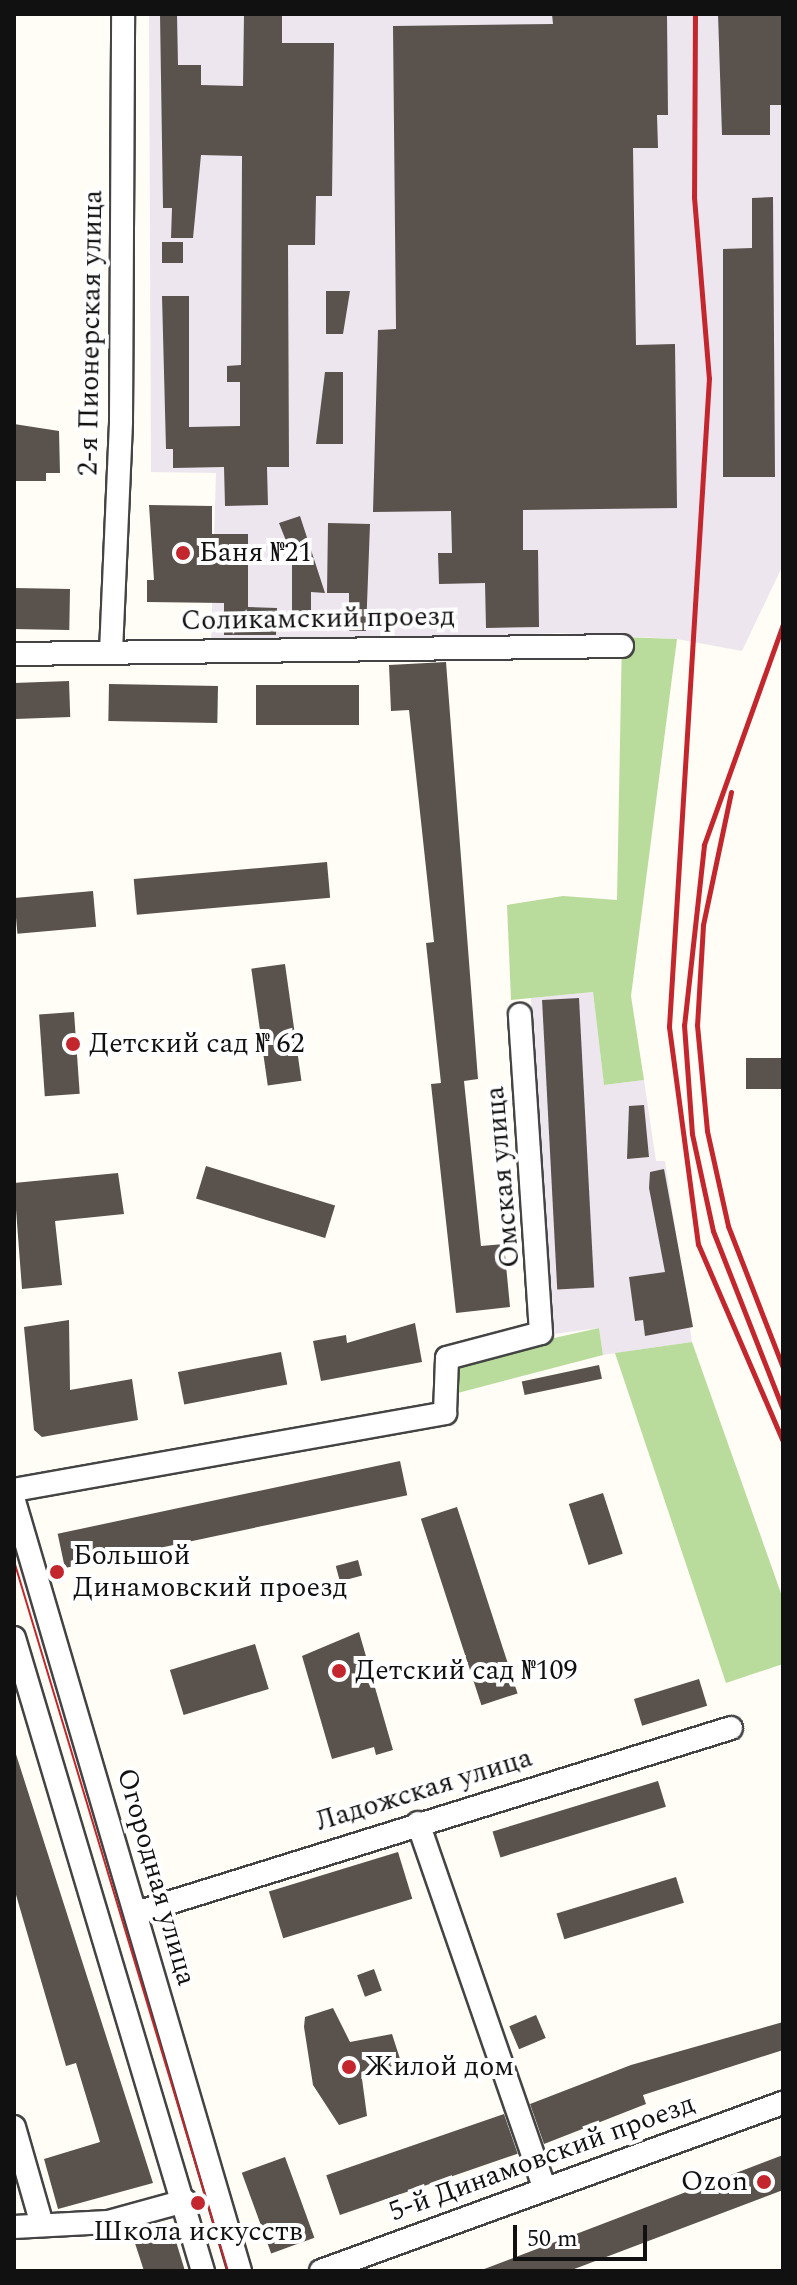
<!DOCTYPE html>
<meta charset="utf-8">
<style>
body{margin:0}
#map{position:relative;width:797px;height:2285px;overflow:hidden;background:#fffdf5;font-family:Spectral,serif}
div>[style]{position:absolute}
[style*='--x']{left:calc(var(--x)*1px);top:calc(var(--y)*1px);width:calc(var(--w)*1px);rotate:calc(var(--a)*1deg)}
.industrial>*{inset:0;background:#eee6ef}
.forest>*{inset:0;background:#b9dc9c}
.building>*{inset:0;background:#5a524d;transform-origin:0 0}
.roads{filter:drop-shadow(2px 0 #444) drop-shadow(-2px 0 #444) drop-shadow(0 2px #444) drop-shadow(0 -2px #444)}
.minor>*{height:22px;margin:-11px;padding:0 11px;transform-origin:11px;border-radius:11px;background:#fff}
.tram>*{height:2px;margin:-1px;padding:0 1px;transform-origin:1px;border-radius:1px;background:#c4262e}
.rail>*{height:5px;margin:-2.5px;padding:0 2.5px;transform-origin:2.5px;border-radius:2.5px;background:#c4262e}
.dots>*{width:22px;height:22px;translate:-50% -50%;box-sizing:border-box;border:4px solid #fff;border-radius:50%}
span{translate:-50% -50%;white-space:nowrap;text-align:center;line-height:1.15;-webkit-text-stroke:8px #fff;paint-order:stroke}
.street-label{font-size:28px;color:#111}
.poi-label{font-size:28px;color:#111}
.left{translate:0 -50%;text-align:left}
.right{translate:-100% -50%;text-align:right}
.frame{position:absolute;inset:0;border:16px solid #111;pointer-events:none}
.scale{position:absolute;left:513px;top:2225px;width:134px;height:36px;box-sizing:border-box;border:4px solid #111;border-top:0;padding-left:10px;font-size:24px;line-height:28px;white-space:nowrap;color:#111;-webkit-text-stroke:6px #fff;paint-order:stroke}
</style>
<div id="map">
<div class="industrial">
<div style="clip-path:polygon(149px 14px,783px 14px,783px 565px,742px 651px,677px 639px,560px 633px,211px 645px,216px 473px,151px 472px)"></div>
<div style="clip-path:polygon(593px 992px,604px 1085px,644px 1080px,656px 1161px,665px 1161px,692px 1342px,603px 1355px,599px 1328px,546px 1335px,531px 998px)"></div>
</div>
<div class="forest">
<div style="clip-path:polygon(622px 637px,677px 639px,631px 996px,644px 1080px,604px 1085px,593px 992px,511px 1000px,507px 905px,563px 896px,617px 900px)"></div>
<div style="clip-path:polygon(599px 1328px,603px 1355px,454px 1394px,456px 1360px)"></div>
<div style="clip-path:polygon(692px 1342px,783px 1599px,783px 1664px,726px 1683px,615px 1353px)"></div>
</div>
<div class="building">
<div style="clip-path:polygon(160px 14px,177px 14px,178px 65px,201px 65px,201px 85px,243px 86px,244px 14px,282px 14px,282px 43px,334px 43px,332px 196px,316px 196px,315px 245px,288px 245px,289px 467px,267px 467px,268px 505px,225px 506px,224px 467px,173px 468px,173px 449px,166px 449px,162px 296px,189px 296px,189px 427px,240px 426px,240px 382px,227px 382px,227px 366px,241px 365px,242px 156px,201px 155px,193px 238px,171px 238px,172px 208px,163px 208px)"></div>
<div style="clip-path:polygon(552px 14px,667px 14px,668px 115px,657px 115px,658px 148px,633px 148px,636px 345px,675px 344px,677px 508px,523px 510px,523px 550px,538px 550px,539px 627px,486px 628px,485px 583px,439px 584px,438px 553px,452px 553px,451px 511px,373px 512px,378px 330px,396px 329px,393px 26px,553px 24px)"></div>
<div style="clip-path:polygon(718px 14px,783px 14px,783px 105px,770px 105px,770px 135px,722px 135px)"></div>
<div style="clip-path:polygon(773px 197px,775px 477px,723px 477px,723px 249px,752px 248px,752px 198px)"></div>
<div style="left:162px;top:242px;width:21px;height:21px"></div>
<div style="clip-path:polygon(326px 291px,350px 291px,343px 334px,326px 334px)"></div>
<div style="clip-path:polygon(325px 372px,343px 372px,343px 444px,316px 444px)"></div>
<div style="clip-path:polygon(14px 424px,59px 431px,60px 473px,46px 473px,46px 481px,14px 481px)"></div>
<div style="clip-path:polygon(149px 505px,212px 506px,212px 534px,248px 534px,248px 607px,277px 608px,276px 635px,224px 635px,224px 603px,147px 602px,147px 580px,154px 580px)"></div>
<div style="clip-path:polygon(300px 516px,325px 593px,311px 592px,311px 612px,292px 611px,292px 556px,279px 523px)"></div>
<div style="clip-path:polygon(328px 523px,370px 524px,366px 631px,349px 631px,349px 593px,327px 593px)"></div>
<div style="left:14px;top:588px;width:56px;height:41px;rotate:1deg"></div>
<div style="clip-path:polygon(446px 662px,478px 1079px,464px 1081px,481px 1246px,504px 1244px,510px 1307px,456px 1313px,431px 1084px,441px 1083px,426px 943px,434px 942px,409px 710px,391px 711px,389px 665px)"></div>
<div style="left:69px;top:681px;width:36px;height:55px;rotate:88deg"></div>
<div style="left:109px;top:684px;width:109px;height:37px;rotate:1deg"></div>
<div style="left:256px;top:685px;width:103px;height:40px"></div>
<div style="left:327px;top:862px;width:36px;height:194px;rotate:85deg"></div>
<div style="left:93px;top:891px;width:36px;height:79px;rotate:85deg"></div>
<div style="left:285px;top:964px;width:118px;height:34px;rotate:82deg"></div>
<div style="left:579px;top:998px;width:290px;height:37px;rotate:87deg"></div>
<div style="left:74px;top:1012px;width:82px;height:35px;rotate:86deg"></div>
<div style="left:783px;top:1058px;width:31px;height:37px;rotate:90deg"></div>
<div style="clip-path:polygon(644px 1105px,649px 1157px,627px 1159px,629px 1106px)"></div>
<div style="left:206px;top:1166px;width:135px;height:34px;rotate:17deg"></div>
<div style="clip-path:polygon(664px 1169px,693px 1327px,645px 1336px,643px 1320px,635px 1321px,629px 1277px,665px 1272px,649px 1188px,650px 1172px)"></div>
<div style="clip-path:polygon(118px 1173px,124px 1214px,55px 1221px,62px 1285px,22px 1289px,14px 1183px)"></div>
<div style="clip-path:polygon(69px 1320px,70px 1390px,132px 1379px,138px 1420px,42px 1437px,34px 1430px,24px 1327px)"></div>
<div style="clip-path:polygon(415px 1323px,422px 1362px,321px 1381px,313px 1341px,346px 1335px,347px 1343px)"></div>
<div style="left:281px;top:1352px;width:33px;height:105px;rotate:79deg"></div>
<div style="left:599px;top:1365px;width:14px;height:79px;rotate:78deg"></div>
<div style="left:400px;top:1461px;width:35px;height:350px;rotate:78deg"></div>
<div style="left:603px;top:1493px;width:64px;height:36px;rotate:72deg"></div>
<div style="left:457px;top:1507px;width:196px;height:38px;rotate:72deg"></div>
<div style="left:358px;top:1560px;width:16px;height:23px;rotate:75deg"></div>
<div style="clip-path:polygon(359px 1632px,393px 1750px,376px 1755px,374px 1747px,332px 1759px,302px 1656px)"></div>
<div style="left:255px;top:1644px;width:47px;height:89px;rotate:73deg"></div>
<div style="left:699px;top:1679px;width:28px;height:68px;rotate:73deg"></div>
<div style="clip-path:polygon(14px 1748px,153px 2183px,58px 2209px,44px 2159px,100px 2142px,76px 2063px,66px 2066px,14px 1888px)"></div>
<div style="left:658px;top:1781px;width:27px;height:173px;rotate:73deg"></div>
<div style="left:398px;top:1852px;width:49px;height:135px;rotate:73deg"></div>
<div style="left:676px;top:1877px;width:27px;height:125px;rotate:73deg"></div>
<div style="left:374px;top:1969px;width:23px;height:18px;rotate:70deg"></div>
<div style="clip-path:polygon(333px 2008px,350px 2042px,392px 2034px,401px 2062px,362px 2079px,367px 2116px,339px 2125px,313px 2085px,304px 2027px,305px 2017px)"></div>
<div style="left:536px;top:2015px;width:25px;height:29px;rotate:67deg"></div>
<div style="clip-path:polygon(783px 2022px,783px 2050px,643px 2095px,646px 2104px,544px 2144px,530px 2104px,631px 2065px)"></div>
<div style="left:504px;top:2114px;width:42px;height:188px;rotate:71deg"></div>
<div style="clip-path:polygon(783px 2155px,783px 2190px,569px 2271px,479px 2271px)"></div>
<div style="left:285px;top:2157px;width:86px;height:46px;rotate:70deg"></div>
<div style="clip-path:polygon(171px 2225px,185px 2271px,144px 2271px,133px 2237px)"></div>
</div>
<div class="roads">
<div class="minor">
<div style="--x:111;--y:652;--w:231;--a:-87.5"></div>
<div style="--x:121;--y:421;--w:407;--a:-89.7"></div>
<div style="--x:14;--y:654;--w:608;--a:-0.75"></div>
<div style="--x:14;--y:1490;--w:438;--a:-10.1"></div>
<div style="--x:445;--y:1413;--w:55;--a:-87.9"></div>
<div style="--x:447;--y:1358;--w:97;--a:-14.9"></div>
<div style="--x:541;--y:1333;--w:319;--a:-93.8"></div>
<div style="--x:14;--y:1501;--w:802;--a:73.64"></div>
<div style="--x:14;--y:1638;--w:661;--a:73.38"></div>
<div style="--x:418;--y:1823;--w:387;--a:70.9"></div>
<div style="--x:136;--y:1913;--w:623;--a:-17.27"></div>
<div style="--x:14;--y:2127;--w:98;--a:74"></div>
<div style="--x:14;--y:2227;--w:94;--a:-3"></div>
<div style="--x:108;--y:2222;--w:80;--a:-15.3"></div>
<div style="--x:321;--y:2271;--w:492;--a:-20"></div>
</div>
</div>
<div class="tram">
<div style="--x:14;--y:1561;--w:742;--a:73.23"></div>
</div>
<div class="rail">
<div style="--x:695;--y:14;--w:183;--a:90.3"></div>
<div style="--x:694;--y:197;--w:182;--a:85.3"></div>
<div style="--x:709;--y:378;--w:650;--a:93.53"></div>
<div style="--x:669;--y:1027;--w:219;--a:82.4"></div>
<div style="--x:698;--y:1244;--w:215;--a:66.7"></div>
<div style="--x:783;--y:624;--w:235;--a:109.7"></div>
<div style="--x:704;--y:845;--w:181;--a:96.3"></div>
<div style="--x:684;--y:1025;--w:109;--a:85.8"></div>
<div style="--x:692;--y:1134;--w:99;--a:77.8"></div>
<div style="--x:713;--y:1231;--w:192;--a:68.6"></div>
<div style="--x:731;--y:792;--w:136;--a:101.9"></div>
<div style="--x:703;--y:925;--w:100;--a:93.4"></div>
<div style="--x:697;--y:1025;--w:106;--a:84.6"></div>
<div style="--x:707;--y:1131;--w:97;--a:77.5"></div>
<div style="--x:728;--y:1226;--w:152;--a:68.8"></div>
</div>
<div class="dots">
<div style="left:183px;top:553px;background:#c4262e"></div>
<div style="left:73px;top:1044px;background:#c4262e"></div>
<div style="left:57px;top:1572px;background:#c4262e"></div>
<div style="left:339px;top:1671px;background:#c4262e"></div>
<div style="left:349px;top:2067px;background:#c4262e"></div>
<div style="left:764px;top:2182px;background:#c4262e"></div>
<div style="left:198px;top:2203px;background:#c4262e"></div>
</div>
<div class="street-label">
<span style="left:91px;top:333px;rotate:-89deg">2-я Пионерская улица</span>
<span style="left:318px;top:619px;rotate:-1deg">Соликамский проезд</span>
<span style="left:503px;top:1177px;rotate:-95deg">Омская улица</span>
<span style="left:424px;top:1790px;rotate:-17deg">Ладожская улица</span>
<span style="left:156px;top:1877px;rotate:74deg">Огородная улица</span>
<span style="left:542px;top:2158px;rotate:-20deg">5-й Динамовский проезд</span>
</div>
<div class="poi-label">
<span class="left" style="left:199px;top:553px">Баня №21</span>
<span class="left" style="left:89px;top:1044px">Детский сад № 62</span>
<span class="left" style="left:73px;top:1572px">Большой<br>Динамовский проезд</span>
<span class="left" style="left:355px;top:1671px">Детский сад №109</span>
<span class="left" style="left:365px;top:2067px">Жилой дом</span>
<span class="right" style="left:748px;top:2182px">Ozon</span>
<span style="left:198px;top:2232px">Школа искусств</span>
</div>
<div class="frame"></div>
<div class="scale">50 m</div>
</div>
